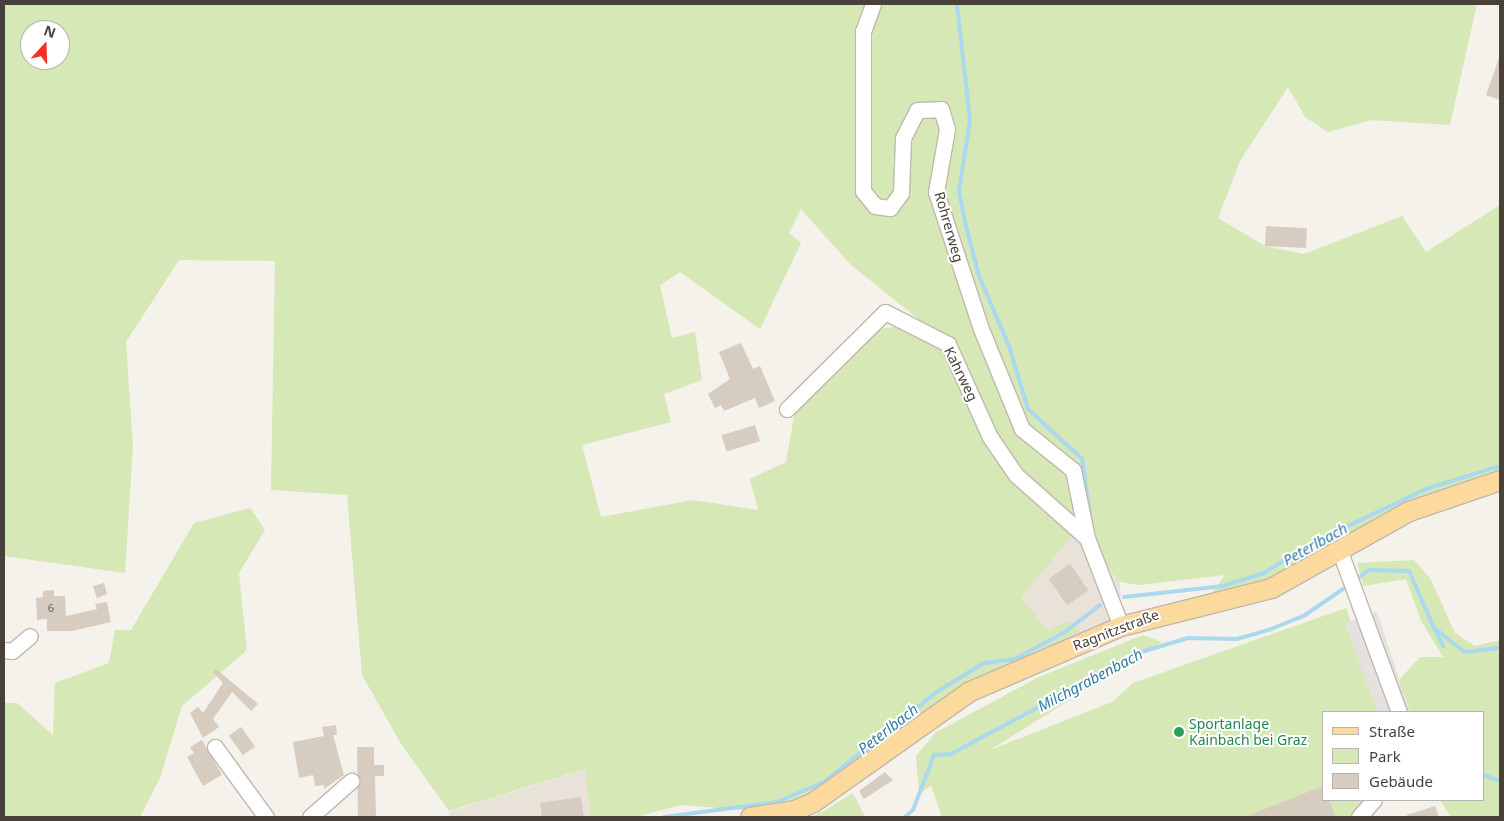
<!DOCTYPE html>
<meta charset="utf-8">
<style>
body{margin:0}
#map{position:relative;width:1504px;height:821px;overflow:hidden;background:#f5f1eb;font-family:"Noto Sans",sans-serif}
div>[style]{position:absolute}
[style*='--x']{left:calc(var(--x)*1px);top:calc(var(--y)*1px);width:calc(var(--w)*1px);rotate:calc(var(--a)*1deg)}
.residential>*{inset:0;background:#e9e2d9}
.green>*{inset:0;background:#d5e8b5}
.parking>*{inset:0;background:#e4e1df}
.stream>*{height:4px;margin:-2px;padding:0 2px;transform-origin:2px;border-radius:2px;background:#aad9ef}
.building>*{inset:0;background:#d6ccc0;transform-origin:0 0}
.roads{filter:drop-shadow(1px 0 #c0b8ad) drop-shadow(-1px 0 #c0b8ad) drop-shadow(0 1px #c0b8ad) drop-shadow(0 -1px #c0b8ad)}
.minor>*{height:15px;margin:-7.5px;padding:0 7.5px;transform-origin:7.5px;border-radius:7.5px;background:#fff}
.major>*{height:19px;margin:-9.5px;padding:0 9.5px;transform-origin:9.5px;border-radius:9.5px;background:#fcd99d}
.dots>*{width:14px;height:14px;translate:-50% -50%;box-sizing:border-box;border:2px solid #fff;border-radius:50%}
span{translate:-50% -50%;white-space:nowrap;text-align:center;line-height:1.15;-webkit-text-stroke:4px #fff;paint-order:stroke}
.number-label{font-size:11px;color:#6c645b}
.number-label span{-webkit-text-stroke-width:0}
.street-label{font-size:14px;color:#494139}
.leisure-label{font-size:14px;color:#27864d}
.left{translate:0 -50%;text-align:left}
.water-label{font-size:15px;color:#307ca3;font-style:italic}
.frame{position:absolute;inset:0;border:5px solid #494139;pointer-events:none}
.legend{position:absolute;left:1322px;top:711px;width:162px;height:90px;box-sizing:border-box;background:#fff;border:1px solid #b6b3b0;margin:0;padding:6px 9px;list-style:none;font-size:15px;color:#494139}
.legend li{display:flex;align-items:center;gap:10px;height:25px}
.legend b{width:25px;border:1px solid #b6b3b0}
.north{position:absolute;left:20px;top:20px;width:50px;height:50px;box-sizing:border-box;background:#fff;border:1px solid #b6b3b0;border-radius:50%;rotate:20deg;font-size:14px;font-weight:700;line-height:20px;text-align:center;color:#494139}
.north::after{content:'';display:block;margin:auto;width:18px;height:22px;background:#f43022;clip-path:polygon(50% 0,100% 100%,50% 72%,0 100%)}
</style>
<div id="map">
<div class="residential">
<div style="clip-path:polygon(1077px 528px,1120px 582px,1121px 626px,1084px 641px,1080px 632px,1048px 630px,1021px 598px)"></div>
<div style="clip-path:polygon(586px 769px,591px 817px,450px 817px,449px 812px)"></div>
</div>
<div class="green">
<div style="clip-path:polygon(evenodd,4px 4px,1477px 4px,1450px 125px,1372px 120px,1328px 132px,1305px 117px,1288px 87px,1240px 161px,1218px 218px,1265px 246px,1304px 254px,1402px 216px,1426px 252px,1500px 205px,1500px 471px,1415px 499px,1272px 577px,1211px 595px,1225px 575px,1139px 585px,1120px 582px,1077px 529px,1021px 598px,1048px 630px,1069px 621px,1080px 632px,921px 713px,829px 784px,792px 804px,757px 811px,681px 805px,636px 817px,591px 817px,585px 769px,449px 811px,401px 744px,362px 675px,347px 495px,271px 490px,275px 261px,179px 260px,126px 342px,133px 446px,125px 573px,4px 556px,4px 4px,30px 30px,60px 30px,60px 60px,30px 60px,30px 30px,4px 4px,801px 209px,850px 264px,917px 318px,930px 340px,901px 326px,878px 329px,795px 411px,786px 462px,750px 479px,758px 510px,693px 500px,601px 517px,582px 445px,671px 422px,664px 394px,702px 380px,695px 332px,672px 338px,660px 285px,680px 272px,760px 329px,801px 243px,789px 233px,801px 209px)"></div>
<div style="clip-path:polygon(250px 508px,265px 530px,239px 573px,247px 650px,182px 706px,160px 778px,140px 817px,4px 817px,4px 703px,17px 703px,53px 735px,55px 683px,109px 663px,115px 630px,131px 630px,194px 523px)"></div>
<div style="clip-path:polygon(1414px 560px,1430px 578px,1455px 633px,1475px 646px,1500px 640px,1500px 817px,1451px 817px,1440px 800px,1483px 800px,1483px 712px,1410px 712px,1399px 680px,1420px 657px,1443px 657px,1421px 621px,1406px 579px,1363px 586px,1357px 563px)"></div>
<div style="clip-path:polygon(1346px 608px,1382px 712px,1323px 712px,1323px 800px,1372px 800px,1359px 817px,942px 817px,931px 786px,919px 793px,916px 756px,935px 733px,1039px 677px,1143px 635px,1162px 642px,990px 750px,1112px 702px,1133px 683px)"></div>
<div style="clip-path:polygon(853px 793px,865px 817px,810px 817px,824px 811px)"></div>
</div>
<div class="parking">
<div style="clip-path:polygon(1377px 612px,1410px 712px,1377px 712px,1345px 623px)"></div>
</div>
<div class="stream">
<div style="--x:957;--y:4;--w:117;--a:83.6"></div>
<div style="--x:970;--y:120;--w:72;--a:98.8"></div>
<div style="--x:959;--y:191;--w:36;--a:79"></div>
<div style="--x:966;--y:226;--w:52;--a:75.4"></div>
<div style="--x:979;--y:276;--w:76;--a:66.8"></div>
<div style="--x:1009;--y:346;--w:66;--a:73.2"></div>
<div style="--x:1028;--y:409;--w:74;--a:42.8"></div>
<div style="--x:1082;--y:459;--w:70;--a:81.8"></div>
<div style="--x:1354;--y:581;--w:19;--a:-36"></div>
<div style="--x:1369;--y:570;--w:40;--a:1.4"></div>
<div style="--x:1409;--y:571;--w:62;--a:66.3"></div>
<div style="--x:1434;--y:628;--w:39;--a:38"></div>
<div style="--x:1465;--y:652;--w:35;--a:-7"></div>
<div style="--x:1124;--y:597;--w:100;--a:-6.3"></div>
<div style="--x:1223;--y:586;--w:43;--a:-17.6"></div>
<div style="--x:1264;--y:573;--w:57;--a:-32"></div>
<div style="--x:1312;--y:543;--w:126;--a:-25.3"></div>
<div style="--x:1426;--y:489;--w:77;--a:-17.3"></div>
<div style="--x:1435;--y:630;--w:18;--a:63"></div>
<div style="--x:1483;--y:775;--w:18;--a:19"></div>
<div style="--x:664;--y:817;--w:114;--a:-7.6"></div>
<div style="--x:777;--y:802;--w:51;--a:-23.1"></div>
<div style="--x:824;--y:782;--w:146;--a:-38.6"></div>
<div style="--x:938;--y:691;--w:54;--a:-31.3"></div>
<div style="--x:984;--y:663;--w:31;--a:-7"></div>
<div style="--x:1015;--y:659;--w:57;--a:-28.4"></div>
<div style="--x:1065;--y:632;--w:44;--a:-37.6"></div>
<div style="--x:905;--y:817;--w:11;--a:-41"></div>
<div style="--x:913;--y:810;--w:59;--a:-69.1"></div>
<div style="--x:934;--y:755;--w:17;--a:-3"></div>
<div style="--x:951;--y:754;--w:216;--a:-28.2"></div>
<div style="--x:1141;--y:652;--w:49;--a:-16.6"></div>
<div style="--x:1188;--y:638;--w:49;--a:1.2"></div>
<div style="--x:1237;--y:639;--w:35;--a:-16"></div>
<div style="--x:1271;--y:629;--w:37;--a:-22"></div>
<div style="--x:1305;--y:615;--w:53;--a:-34.3"></div>
</div>
<div class="building">
<div style="clip-path:polygon(1499px 58px,1500px 58px,1500px 100px,1486px 95px)"></div>
<div style="left:1266px;top:226px;width:41px;height:20px;rotate:3deg"></div>
<div style="clip-path:polygon(741px 343px,753px 369px,760px 366px,775px 401px,759px 408px,755px 398px,724px 411px,721px 405px,715px 408px,708px 394px,730px 379px,719px 352px)"></div>
<div style="left:755px;top:425px;width:17px;height:35px;rotate:73deg"></div>
<div style="left:1070px;top:564px;width:32px;height:26px;rotate:55deg"></div>
<div style="clip-path:polygon(104px 583px,107px 594px,97px 598px,93px 586px)"></div>
<div style="clip-path:polygon(54px 590px,54px 596px,65px 596px,66px 616px,97px 609px,95px 604px,107px 602px,111px 622px,72px 631px,47px 631px,47px 619px,37px 620px,36px 598px,43px 597px,43px 591px)"></div>
<div style="clip-path:polygon(216px 669px,258px 704px,251px 711px,232px 692px,213px 719px,219px 727px,203px 738px,190px 713px,198px 707px,203px 713px,223px 683px,213px 672px)"></div>
<div style="clip-path:polygon(336px 725px,337px 735px,333px 735px,344px 775px,324px 789px,324px 785px,315px 786px,313px 775px,299px 778px,293px 742px,324px 736px,322px 727px)"></div>
<div style="left:241px;top:727px;width:24px;height:15px;rotate:54deg"></div>
<div style="clip-path:polygon(202px 740px,222px 775px,203px 786px,187px 757px,194px 753px,190px 747px)"></div>
<div style="clip-path:polygon(357px 747px,374px 747px,374px 765px,384px 765px,384px 776px,375px 776px,376px 817px,358px 817px)"></div>
<div style="clip-path:polygon(885px 772px,893px 780px,864px 799px,859px 791px)"></div>
<div style="clip-path:polygon(1323px 786px,1323px 800px,1329px 800px,1336px 817px,1245px 817px)"></div>
<div style="clip-path:polygon(581px 797px,584px 817px,542px 817px,540px 803px)"></div>
<div style="clip-path:polygon(1435px 806px,1439px 817px,1407px 817px,1407px 815px)"></div>
</div>
<div class="roads">
<div class="minor">
<div style="--x:873;--y:4;--w:29;--a:110"></div>
<div style="--x:863;--y:31;--w:160;--a:90"></div>
<div style="--x:863;--y:191;--w:19;--a:51"></div>
<div style="--x:875;--y:206;--w:15;--a:8"></div>
<div style="--x:890;--y:208;--w:19;--a:-54"></div>
<div style="--x:901;--y:193;--w:55;--a:-87.9"></div>
<div style="--x:903;--y:138;--w:31;--a:-63"></div>
<div style="--x:917;--y:110;--w:24;--a:-2"></div>
<div style="--x:941;--y:109;--w:21;--a:73"></div>
<div style="--x:947;--y:129;--w:64;--a:99.9"></div>
<div style="--x:936;--y:192;--w:144;--a:71.8"></div>
<div style="--x:981;--y:329;--w:108;--a:67.7"></div>
<div style="--x:1022;--y:429;--w:65;--a:38.8"></div>
<div style="--x:1073;--y:470;--w:69;--a:78.4"></div>
<div style="--x:1087;--y:538;--w:94;--a:68.9"></div>
<div style="--x:787;--y:409;--w:138;--a:-44.7"></div>
<div style="--x:885;--y:312;--w:71;--a:26.9"></div>
<div style="--x:948;--y:344;--w:102;--a:65.7"></div>
<div style="--x:990;--y:437;--w:46;--a:55.6"></div>
<div style="--x:1016;--y:475;--w:95;--a:41.6"></div>
<div style="--x:1339;--y:549;--w:174;--a:69.8"></div>
<div style="--x:4;--y:650;--w:8;--a:7"></div>
<div style="--x:12;--y:651;--w:23;--a:-40"></div>
<div style="--x:215;--y:747;--w:87;--a:53.9"></div>
<div style="--x:310;--y:817;--w:55;--a:-41.3"></div>
<div style="--x:1359;--y:817;--w:23;--a:-49"></div>
</div>
<div class="major">
<div style="--x:750;--y:817;--w:46;--a:-8.8"></div>
<div style="--x:795;--y:810;--w:20;--a:-24"></div>
<div style="--x:813;--y:802;--w:192;--a:-35.3"></div>
<div style="--x:970;--y:691;--w:164;--a:-23.3"></div>
<div style="--x:1121;--y:626;--w:155;--a:-14.2"></div>
<div style="--x:1271;--y:588;--w:158;--a:-29.2"></div>
<div style="--x:1409;--y:511;--w:96;--a:-18.8"></div>
</div>
</div>
<div class="dots">
<div style="left:1179px;top:732px;background:#2e9e5b"></div>
</div>
<div class="number-label">
<span style="left:51px;top:608px">6</span>
</div>
<div class="street-label">
<span style="left:949px;top:227px;rotate:74deg">Rohrerweg</span>
<span style="left:961px;top:374px;rotate:64deg">Kahrweg</span>
<span style="left:1116px;top:630px;rotate:-21deg">Ragnitzstraße</span>
</div>
<div class="leisure-label">
<span class="left" style="left:1189px;top:732px">Sportanlage<br>Kainbach bei Graz</span>
</div>
<div class="water-label">
<span style="left:1315px;top:544px;rotate:-29deg">Peterlbach</span>
<span style="left:1090px;top:680px;rotate:-28deg">Milchgrabenbach</span>
<span style="left:888px;top:729px;rotate:-38deg">Peterlbach</span>
</div>
<div class="frame"></div>
<ul class="legend">
<li><b style="height:6px;background:#fcd99d"></b>Straße</li>
<li><b style="height:14px;background:#d5e8b5"></b>Park</li>
<li><b style="height:14px;background:#d6ccc0"></b>Gebäude</li>
</ul>
<div class="north">N</div>
</div>
